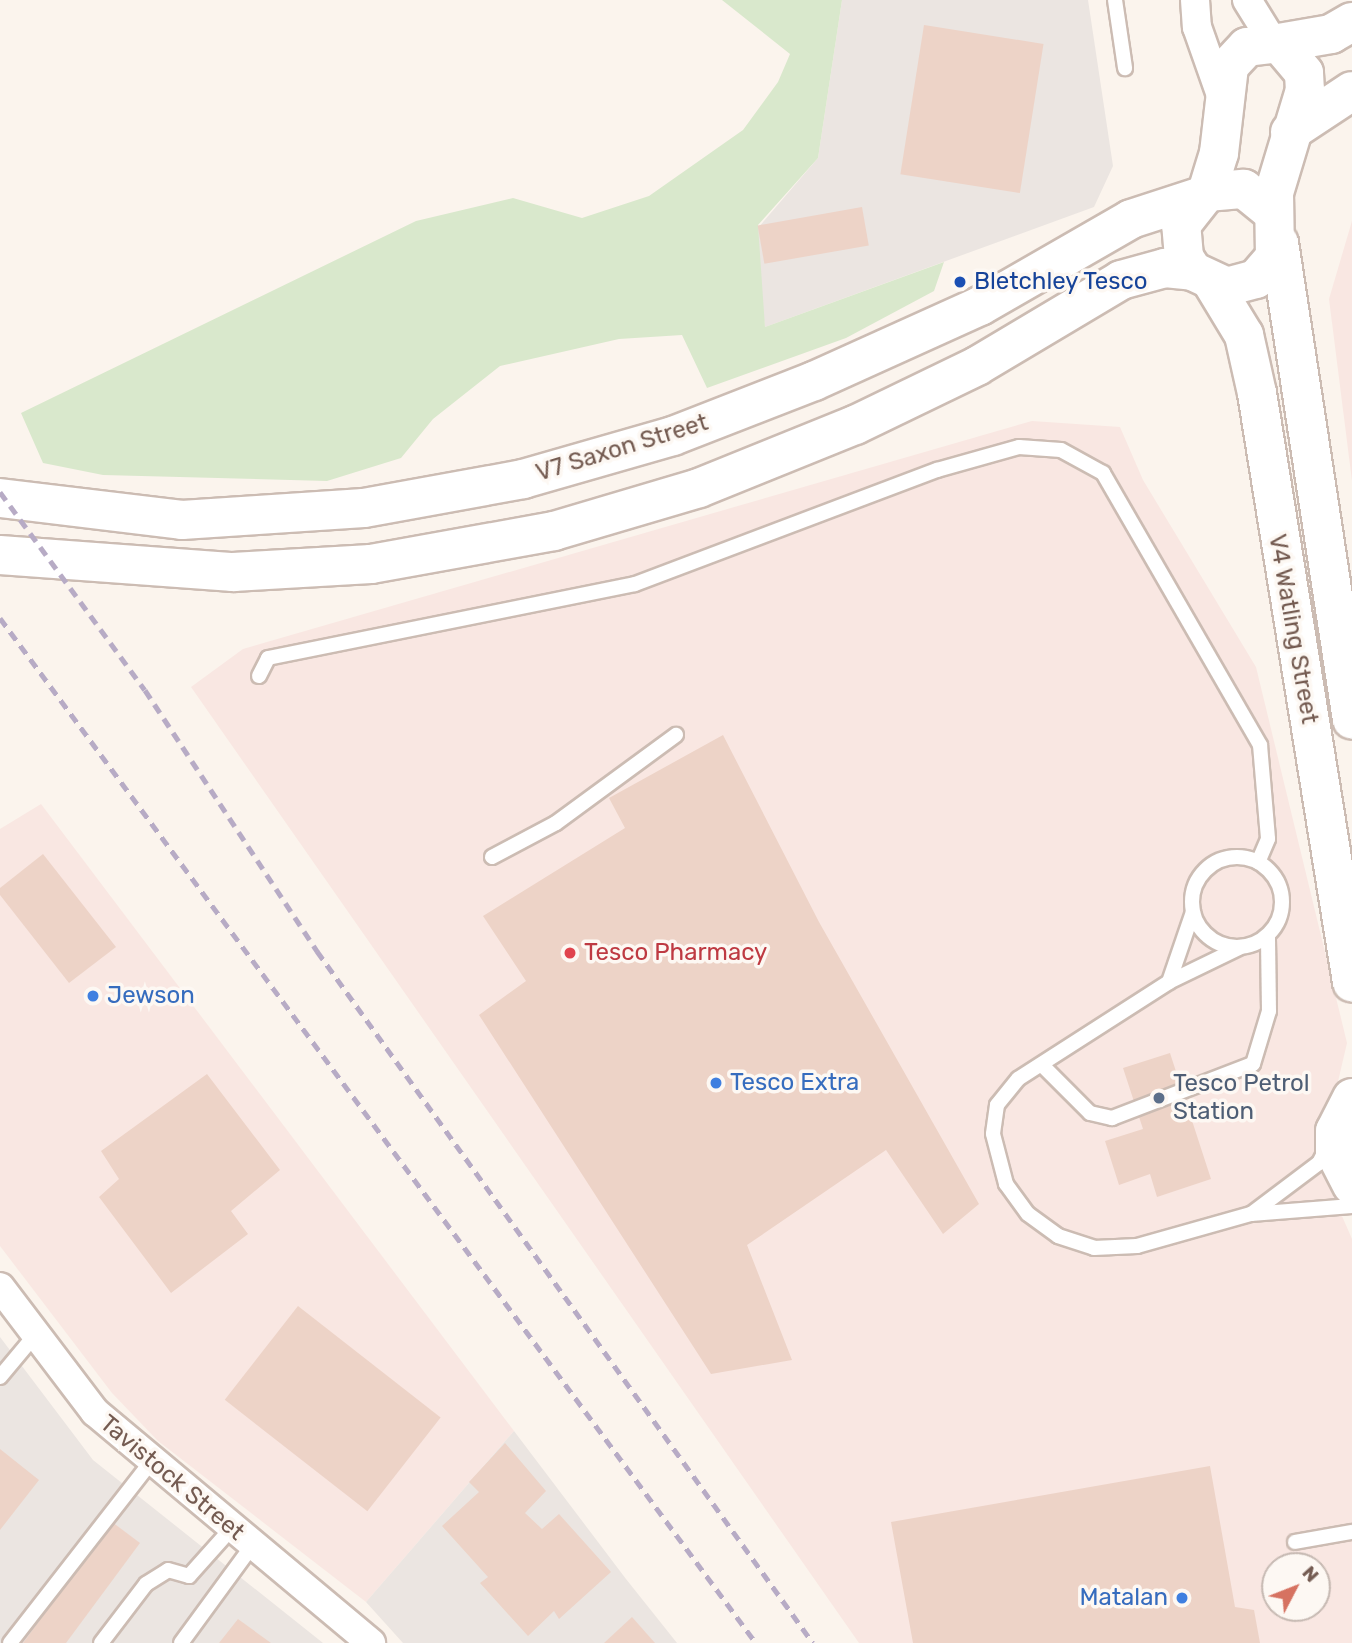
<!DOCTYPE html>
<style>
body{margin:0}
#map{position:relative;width:1352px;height:1643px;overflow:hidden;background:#fbf4ed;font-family:Rubik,sans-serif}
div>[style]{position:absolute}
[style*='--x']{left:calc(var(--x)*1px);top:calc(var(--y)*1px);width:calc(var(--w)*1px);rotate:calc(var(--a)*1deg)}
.commercial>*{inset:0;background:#f9e7e2}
.industrial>*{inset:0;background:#ebe5e1}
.green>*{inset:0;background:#d9e8cc}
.building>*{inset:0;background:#edd3c7;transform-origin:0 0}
.roads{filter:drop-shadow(2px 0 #ccbcb3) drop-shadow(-2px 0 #ccbcb3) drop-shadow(0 2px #ccbcb3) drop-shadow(0 -2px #ccbcb3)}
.lane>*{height:14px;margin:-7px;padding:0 7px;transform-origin:7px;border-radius:7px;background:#fff}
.lane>.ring{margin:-7px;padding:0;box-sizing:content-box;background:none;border:14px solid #fff;border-radius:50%}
.street>*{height:28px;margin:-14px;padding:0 14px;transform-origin:14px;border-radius:14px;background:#fff}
.secondary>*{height:38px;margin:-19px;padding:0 19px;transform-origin:19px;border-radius:19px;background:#fff}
.rail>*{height:5px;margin-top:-2.5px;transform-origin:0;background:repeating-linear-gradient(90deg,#b7abc5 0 10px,transparent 0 17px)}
.dots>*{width:19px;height:19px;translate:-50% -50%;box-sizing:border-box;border:4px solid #fdf8f3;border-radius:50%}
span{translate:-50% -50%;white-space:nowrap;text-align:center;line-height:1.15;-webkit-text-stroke:7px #fdf8f3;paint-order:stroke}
.transit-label{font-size:24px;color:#164399}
.left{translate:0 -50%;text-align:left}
.street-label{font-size:24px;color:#745b51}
.health-label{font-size:24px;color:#be3a42}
.shop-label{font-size:24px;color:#366cbe}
.right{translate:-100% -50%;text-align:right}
.service-label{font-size:24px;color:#4e5e75}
.north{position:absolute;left:1261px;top:1552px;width:70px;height:70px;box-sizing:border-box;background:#fdf8f3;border:2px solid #c6b9b2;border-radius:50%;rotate:48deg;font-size:19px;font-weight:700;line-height:28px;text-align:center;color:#745b51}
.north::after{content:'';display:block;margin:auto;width:24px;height:32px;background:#d67261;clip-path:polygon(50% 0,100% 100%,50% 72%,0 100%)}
</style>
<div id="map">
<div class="commercial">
<div style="clip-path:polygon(1352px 221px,1352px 481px,1329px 299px)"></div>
<div style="clip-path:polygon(evenodd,1032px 421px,1120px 427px,1143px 480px,1256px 667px,1347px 1043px,1319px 1163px,1352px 1239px,1352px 1643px,859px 1643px,191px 687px,243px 649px,1032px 421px,1275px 1566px,1317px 1566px,1317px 1608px,1275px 1608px,1275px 1566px)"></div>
<div style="clip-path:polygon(41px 804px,514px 1431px,366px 1602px,158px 1441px,112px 1393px,0 1246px,0 829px)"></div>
</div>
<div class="industrial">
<div style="clip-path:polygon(842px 0,1088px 0,1113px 166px,1094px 207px,765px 327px,752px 235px,818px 158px)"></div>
<div style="clip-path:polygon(0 1337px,93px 1460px,323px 1643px,0 1643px)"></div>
<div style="clip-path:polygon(514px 1431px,626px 1579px,677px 1643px,403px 1643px,366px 1602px)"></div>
</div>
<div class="green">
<div style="clip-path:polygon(722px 0,842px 0,818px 158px,758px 225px,765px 327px,944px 262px,934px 291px,846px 338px,707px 388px,682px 335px,619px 339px,500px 366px,433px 419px,401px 458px,327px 481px,103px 475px,43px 463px,21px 413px,416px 221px,513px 198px,582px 218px,649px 196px,743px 130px,778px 82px,790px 54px)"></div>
</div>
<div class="building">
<div style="left:924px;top:25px;width:121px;height:151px;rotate:9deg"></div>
<div style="left:862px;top:207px;width:39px;height:106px;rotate:80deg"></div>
<div style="clip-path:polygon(723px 735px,819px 922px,979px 1204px,943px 1234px,886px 1150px,747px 1245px,792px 1360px,711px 1374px,479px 1015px,526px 981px,483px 916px,625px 828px,609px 798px)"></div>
<div style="clip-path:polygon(43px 854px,116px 947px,69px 983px,0 895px,0 888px)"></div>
<div style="clip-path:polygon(1170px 1053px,1211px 1179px,1157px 1197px,1150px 1174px,1119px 1185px,1105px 1141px,1143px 1129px,1123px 1068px)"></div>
<div style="clip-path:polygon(207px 1074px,280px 1170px,231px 1211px,248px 1234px,171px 1293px,99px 1197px,119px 1179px,101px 1151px)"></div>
<div style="left:298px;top:1306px;width:181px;height:119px;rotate:38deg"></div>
<div style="clip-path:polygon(505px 1443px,546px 1491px,525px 1513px,542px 1529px,559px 1514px,611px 1572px,559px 1619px,554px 1611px,528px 1636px,480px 1583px,488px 1577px,442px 1526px,479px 1492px,469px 1482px)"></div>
<div style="clip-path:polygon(0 1449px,39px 1480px,0 1530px)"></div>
<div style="clip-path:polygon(1210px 1466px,1235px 1607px,1254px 1610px,1260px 1643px,913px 1643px,891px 1522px)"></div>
<div style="clip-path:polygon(112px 1522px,140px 1543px,66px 1643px,23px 1643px)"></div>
<div style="clip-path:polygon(632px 1617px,655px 1643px,604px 1643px)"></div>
<div style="clip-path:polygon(238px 1619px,271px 1643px,219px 1643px)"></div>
</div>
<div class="roads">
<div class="lane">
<div style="--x:1115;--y:0;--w:69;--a:81.6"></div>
<div style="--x:259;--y:676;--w:20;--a:-63"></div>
<div style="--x:268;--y:658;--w:374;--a:-11.4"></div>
<div style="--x:635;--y:584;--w:323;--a:-20.7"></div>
<div style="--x:937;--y:470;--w:85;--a:-15.7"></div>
<div style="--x:1019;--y:447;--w:42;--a:4.1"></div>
<div style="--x:1061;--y:450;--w:48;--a:28.7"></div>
<div style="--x:1103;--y:473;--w:314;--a:60"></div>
<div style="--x:1260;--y:745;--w:94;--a:85.1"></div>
<div style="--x:1268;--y:839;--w:25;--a:113"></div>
<div class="ring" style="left:1192px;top:857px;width:76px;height:76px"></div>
<div style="--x:492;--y:857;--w:72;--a:-28"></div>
<div style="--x:556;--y:823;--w:149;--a:-36.3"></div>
<div style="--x:1239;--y:948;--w:78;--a:154.1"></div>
<div style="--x:1169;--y:982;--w:179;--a:147.3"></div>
<div style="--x:1018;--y:1079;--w:33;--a:129"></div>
<div style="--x:997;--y:1105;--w:29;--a:98"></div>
<div style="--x:993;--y:1134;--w:52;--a:75.4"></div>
<div style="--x:1006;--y:1184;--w:37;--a:54"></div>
<div style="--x:1028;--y:1214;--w:37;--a:36"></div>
<div style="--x:1058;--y:1236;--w:38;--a:18"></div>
<div style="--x:1094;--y:1248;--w:43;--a:-2.7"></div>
<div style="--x:1137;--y:1246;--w:118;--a:-15.7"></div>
<div style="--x:1251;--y:1214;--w:101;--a:-4.5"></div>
<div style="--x:1169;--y:982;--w:74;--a:-71.1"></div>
<div style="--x:1042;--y:1065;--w:68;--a:45"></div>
<div style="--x:1090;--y:1113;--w:23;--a:13"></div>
<div style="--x:1112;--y:1118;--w:151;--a:-21"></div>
<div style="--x:1253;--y:1064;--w:55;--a:-73.2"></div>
<div style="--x:1269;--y:1011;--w:75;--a:-90.8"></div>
<div style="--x:1251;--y:1214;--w:85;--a:-36.9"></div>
<div style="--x:1319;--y:1163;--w:18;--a:-63"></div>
<div style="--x:0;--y:1377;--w:56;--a:-50.1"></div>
<div style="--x:1295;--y:1542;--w:58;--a:-10"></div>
<div style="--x:10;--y:1643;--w:228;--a:-52.1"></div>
<div style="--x:101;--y:1643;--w:74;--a:-52.7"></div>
<div style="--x:146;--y:1584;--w:26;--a:-32"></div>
<div style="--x:168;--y:1570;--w:22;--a:16"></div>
<div style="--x:189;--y:1576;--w:63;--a:-48.2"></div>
<div style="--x:181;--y:1643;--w:120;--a:-53.8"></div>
</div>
<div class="street">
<div style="--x:1195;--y:0;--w:27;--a:86"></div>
<div style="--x:1197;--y:27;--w:75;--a:70.6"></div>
<div style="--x:1247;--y:0;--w:49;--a:58.2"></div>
<div style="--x:0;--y:1287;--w:157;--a:52.8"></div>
<div style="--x:95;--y:1412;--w:360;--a:39.9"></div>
</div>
<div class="secondary">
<div style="--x:1279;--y:43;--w:53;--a:-9.8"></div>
<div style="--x:1331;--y:34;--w:24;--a:-30"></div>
<div style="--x:1290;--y:132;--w:74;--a:-33.5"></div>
<div style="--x:1207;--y:192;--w:41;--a:-72.9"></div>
<div style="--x:1219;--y:153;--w:88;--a:-83.4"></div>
<div style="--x:1229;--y:66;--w:26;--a:-47"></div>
<div style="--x:1247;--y:47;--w:32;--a:-7"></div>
<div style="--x:1279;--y:43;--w:39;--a:50"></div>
<div style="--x:1304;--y:73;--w:17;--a:87"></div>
<div style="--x:1305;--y:90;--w:108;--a:106.8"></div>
<div style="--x:1274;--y:193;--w:64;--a:89.1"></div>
<div style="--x:1275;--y:257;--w:29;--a:131"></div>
<div style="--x:1256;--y:279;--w:30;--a:165"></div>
<div style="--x:1227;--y:287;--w:38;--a:-155"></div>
<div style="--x:1193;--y:271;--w:17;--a:-123"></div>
<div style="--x:1184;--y:257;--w:32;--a:-95"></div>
<div style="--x:1181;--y:225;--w:42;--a:-51.8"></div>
<div style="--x:1207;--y:192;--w:37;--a:-5"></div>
<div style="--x:1244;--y:189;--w:38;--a:39"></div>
<div style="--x:1279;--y:243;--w:482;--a:81.3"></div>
<div style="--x:1213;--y:284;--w:60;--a:58.7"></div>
<div style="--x:1244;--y:335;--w:59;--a:77.4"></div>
<div style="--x:1257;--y:393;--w:597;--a:80.84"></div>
<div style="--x:0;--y:498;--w:183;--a:6.9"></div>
<div style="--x:182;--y:520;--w:182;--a:-3.8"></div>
<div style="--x:364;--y:508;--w:162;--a:-10.3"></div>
<div style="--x:523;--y:479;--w:156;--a:-16"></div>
<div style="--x:673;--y:436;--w:151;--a:-21.3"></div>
<div style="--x:814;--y:381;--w:182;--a:-24.3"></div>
<div style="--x:980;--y:306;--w:174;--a:-29.9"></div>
<div style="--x:1131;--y:219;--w:71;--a:-17.9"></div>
<div style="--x:0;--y:555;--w:234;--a:4.2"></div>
<div style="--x:233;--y:572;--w:138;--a:-3.3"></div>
<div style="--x:371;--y:564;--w:186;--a:-10.2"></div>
<div style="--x:554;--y:531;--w:151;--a:-16.5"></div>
<div style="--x:699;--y:488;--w:168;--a:-22"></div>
<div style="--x:855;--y:425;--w:136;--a:-25.8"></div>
<div style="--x:977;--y:366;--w:168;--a:-30.8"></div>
<div style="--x:1121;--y:280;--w:46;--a:-15.3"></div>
<div style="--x:1165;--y:268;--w:28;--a:6"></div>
<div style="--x:1352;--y:1098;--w:37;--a:117"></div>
<div style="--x:1335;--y:1131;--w:21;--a:90"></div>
<div style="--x:1335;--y:1152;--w:37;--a:63"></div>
</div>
</div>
<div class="rail">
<div style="--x:0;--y:492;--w:245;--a:53.8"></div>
<div style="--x:145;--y:690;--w:313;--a:56.6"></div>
<div style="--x:317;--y:951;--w:851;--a:54.37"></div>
<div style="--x:0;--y:618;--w:1274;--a:53.59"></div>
</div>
<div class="dots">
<div style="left:960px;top:282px;background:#1a4fb4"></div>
<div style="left:570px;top:953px;background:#e0444e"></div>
<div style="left:93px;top:996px;background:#3f7fe0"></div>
<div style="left:716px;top:1083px;background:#3f7fe0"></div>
<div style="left:1159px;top:1098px;background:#5c6f8a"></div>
<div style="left:1182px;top:1598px;background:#3f7fe0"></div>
</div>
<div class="transit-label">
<span class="left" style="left:974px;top:282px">Bletchley Tesco</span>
</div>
<div class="street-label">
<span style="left:622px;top:448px;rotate:-17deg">V7 Saxon Street</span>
<span style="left:1293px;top:629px;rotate:80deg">V4 Watling Street</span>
<span style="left:172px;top:1478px;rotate:40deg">Tavistock Street</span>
</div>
<div class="health-label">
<span class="left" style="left:584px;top:953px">Tesco Pharmacy</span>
</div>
<div class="shop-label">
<span class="left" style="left:107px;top:996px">Jewson</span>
<span class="left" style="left:730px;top:1083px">Tesco Extra</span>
<span class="right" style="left:1168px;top:1598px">Matalan</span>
</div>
<div class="service-label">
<span class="left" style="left:1173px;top:1098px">Tesco Petrol<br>Station</span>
</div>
<div class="north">N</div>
</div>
